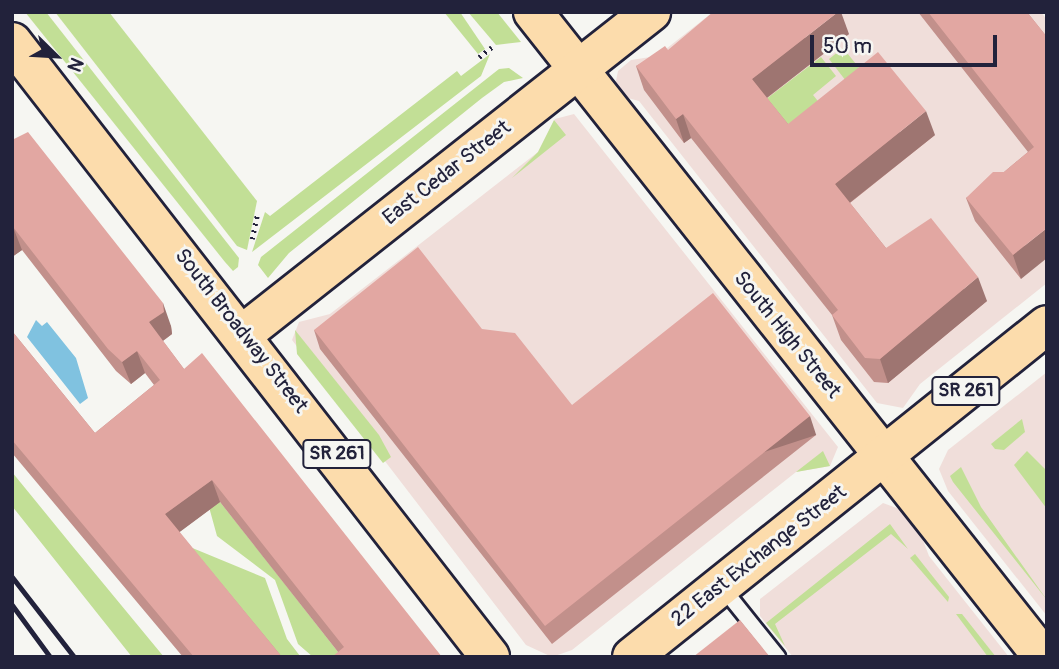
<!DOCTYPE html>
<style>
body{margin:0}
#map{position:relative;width:1059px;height:669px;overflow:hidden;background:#f6f6f2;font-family:Pangolin,sans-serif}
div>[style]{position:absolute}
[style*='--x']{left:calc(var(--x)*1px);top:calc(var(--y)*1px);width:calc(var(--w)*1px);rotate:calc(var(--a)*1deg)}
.built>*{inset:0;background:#f0deda}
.green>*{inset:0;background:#c2df96}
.water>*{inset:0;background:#80c2e0}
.path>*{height:4.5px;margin-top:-2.25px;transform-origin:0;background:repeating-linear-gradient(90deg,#22223b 0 2px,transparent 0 7px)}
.roads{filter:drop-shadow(2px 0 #22223b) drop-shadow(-2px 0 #22223b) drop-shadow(0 2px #22223b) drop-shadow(0 -2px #22223b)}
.service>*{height:14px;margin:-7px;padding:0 7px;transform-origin:7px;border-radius:7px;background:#f6f6f2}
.primary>*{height:38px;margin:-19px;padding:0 19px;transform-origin:19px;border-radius:19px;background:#fcdcac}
.rail>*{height:5px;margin:-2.5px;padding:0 2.5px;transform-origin:2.5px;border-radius:2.5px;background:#22223b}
.wall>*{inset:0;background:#c2908b}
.shaded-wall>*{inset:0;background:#9e7571;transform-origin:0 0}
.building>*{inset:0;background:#e2a7a2}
span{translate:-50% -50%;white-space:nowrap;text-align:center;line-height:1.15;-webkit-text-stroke:6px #f6f6f2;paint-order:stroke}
.shield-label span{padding:2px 5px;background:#f6f6f2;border:2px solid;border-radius:5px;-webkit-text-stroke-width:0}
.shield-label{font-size:19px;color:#22223b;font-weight:700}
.street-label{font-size:21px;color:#22223b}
.frame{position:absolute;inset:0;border:14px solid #22223b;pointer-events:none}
.north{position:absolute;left:21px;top:21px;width:70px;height:70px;-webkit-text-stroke:5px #f6f6f2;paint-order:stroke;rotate:114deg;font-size:19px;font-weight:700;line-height:28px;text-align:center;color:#22223b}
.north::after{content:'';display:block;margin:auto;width:24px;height:32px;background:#22223b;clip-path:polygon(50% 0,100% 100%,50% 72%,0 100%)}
.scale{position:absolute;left:810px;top:35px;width:187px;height:32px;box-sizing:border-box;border:4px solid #22223b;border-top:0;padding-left:9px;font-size:21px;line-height:24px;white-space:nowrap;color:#22223b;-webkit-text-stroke:5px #f6f6f2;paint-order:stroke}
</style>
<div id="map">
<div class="built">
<div style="clip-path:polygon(713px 12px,1041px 12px,1047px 20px,1047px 283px,920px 384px,903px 408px,877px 403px,639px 101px,624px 97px,615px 86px,618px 71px,631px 60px,657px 56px)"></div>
<div style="clip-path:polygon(574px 114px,838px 447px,830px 466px,796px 472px,572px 650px,552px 657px,526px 645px,292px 340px,299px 322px,330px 314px,538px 152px,555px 119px)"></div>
<div style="clip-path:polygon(1047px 372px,1047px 616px,948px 491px,939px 469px,948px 450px)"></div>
<div style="clip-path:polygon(883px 503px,913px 514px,929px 556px,1009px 657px,793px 657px,760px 616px,760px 599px)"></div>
</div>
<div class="green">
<div style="clip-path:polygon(25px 12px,46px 12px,239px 258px,238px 267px,233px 271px,225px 262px)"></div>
<div style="clip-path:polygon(55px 12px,109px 12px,257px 201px,247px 250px,237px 246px)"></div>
<div style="clip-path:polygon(444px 12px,460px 12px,485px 49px,478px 54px)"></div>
<div style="clip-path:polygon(468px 12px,497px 12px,521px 42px,496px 45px)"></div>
<div style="clip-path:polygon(843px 48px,869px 80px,846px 81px,829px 59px)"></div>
<div style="clip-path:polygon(490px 54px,481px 76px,252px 252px,265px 212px,270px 216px,457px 71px,461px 76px)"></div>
<div style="clip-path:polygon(821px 57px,836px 76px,813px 95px,826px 111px,793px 152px,757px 106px)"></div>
<div style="clip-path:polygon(509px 68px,523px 78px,504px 82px,482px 98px,289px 253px,268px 278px,258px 265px,261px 257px,499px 69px)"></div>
<div style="clip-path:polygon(554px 120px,566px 135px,512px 178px,538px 152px)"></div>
<div style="clip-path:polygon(295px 330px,379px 435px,391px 457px,383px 463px,297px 354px)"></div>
<div style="clip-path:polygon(1022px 419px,1025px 432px,1004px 450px,995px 449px,991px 444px)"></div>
<div style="clip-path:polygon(823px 451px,830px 466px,796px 472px)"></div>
<div style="clip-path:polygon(1027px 451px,1047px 471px,1047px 509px,1014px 465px)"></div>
<div style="clip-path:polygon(961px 467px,981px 507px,1047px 600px,953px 482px,950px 476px)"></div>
<div style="clip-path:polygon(12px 472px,74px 548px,164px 657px,132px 657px,12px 506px)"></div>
<div style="clip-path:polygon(201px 478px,240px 527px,342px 657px,313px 657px,298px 644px,275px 580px,217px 536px)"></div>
<div style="clip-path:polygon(153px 497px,190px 547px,265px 578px,287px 639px,300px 656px,273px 657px,229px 609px)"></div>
<div style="clip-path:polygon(890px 524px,908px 549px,891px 534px,775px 624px,785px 646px,766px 623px)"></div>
<div style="clip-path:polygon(915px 554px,949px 597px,948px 602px,910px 558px)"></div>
<div style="clip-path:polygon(956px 614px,962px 614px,996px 657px,988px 657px)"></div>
</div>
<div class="water">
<div style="clip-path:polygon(36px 320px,42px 326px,47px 322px,76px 358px,88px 398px,80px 404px,27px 337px)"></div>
</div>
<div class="path">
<div style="--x:479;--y:57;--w:16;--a:-38"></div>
<div style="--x:252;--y:239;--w:24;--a:-78"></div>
</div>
<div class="roads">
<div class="service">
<div style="--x:722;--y:587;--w:90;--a:51.3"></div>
</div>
<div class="primary">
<div style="--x:533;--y:12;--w:822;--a:51.67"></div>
<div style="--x:12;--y:42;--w:779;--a:52.14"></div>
<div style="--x:243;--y:334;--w:520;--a:-38.28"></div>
<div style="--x:632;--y:657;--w:531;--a:-38.66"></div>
</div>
</div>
<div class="rail">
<div style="--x:12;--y:577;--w:101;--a:52.2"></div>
<div style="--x:12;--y:605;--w:64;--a:53.8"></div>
</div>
<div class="wall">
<div style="clip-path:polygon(918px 12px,1027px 12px,1047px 37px,1021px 279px,975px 221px,966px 198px,1004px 172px,1028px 152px)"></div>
<div style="clip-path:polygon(849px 34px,767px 98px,788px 124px,935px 135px,850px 203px,886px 248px,987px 301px,888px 383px,874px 382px,841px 340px,832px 315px,691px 138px,684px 143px,644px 90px,636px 66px,668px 50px)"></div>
<div style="clip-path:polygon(12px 140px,171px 326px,172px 334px,163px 341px,184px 369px,442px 657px,338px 652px,220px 502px,179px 532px,282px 657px,183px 657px,12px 453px,12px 331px,95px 433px,154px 385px,145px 373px,131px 384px,116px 371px,22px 250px,12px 257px)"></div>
<div style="clip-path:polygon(314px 330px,572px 405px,816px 435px,552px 644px,320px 349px)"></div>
</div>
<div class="shaded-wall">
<div style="clip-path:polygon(838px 12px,841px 12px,849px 34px,760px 103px,752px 79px)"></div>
<div style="clip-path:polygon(926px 111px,935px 135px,843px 208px,835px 184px)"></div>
<div style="clip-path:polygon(683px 114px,691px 138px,684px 143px,676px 119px)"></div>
<div style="clip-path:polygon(13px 227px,22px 250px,12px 257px,12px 228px)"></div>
<div style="clip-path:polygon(1047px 228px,1047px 258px,1021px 279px,1013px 255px)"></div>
<div style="clip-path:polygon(978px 277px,987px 301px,888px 383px,880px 359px)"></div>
<div style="clip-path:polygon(163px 303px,171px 326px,172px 334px,157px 345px,149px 322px)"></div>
<div style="clip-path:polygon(137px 351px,145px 373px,131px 384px,122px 362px)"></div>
<div style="left:810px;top:416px;width:20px;height:338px;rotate:72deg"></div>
<div style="clip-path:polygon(212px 480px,220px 502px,173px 537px,165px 514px)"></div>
</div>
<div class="building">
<div style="clip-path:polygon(713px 12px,838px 12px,752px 79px,788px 124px,878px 52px,926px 111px,835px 184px,886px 248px,931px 218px,978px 277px,880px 359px,865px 358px,832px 315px,838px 310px,683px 114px,676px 119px,636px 66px,665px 46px,668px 50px)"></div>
<div style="clip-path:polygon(928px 12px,1027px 12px,1047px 37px,1047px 228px,1013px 255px,966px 198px,993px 172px,1004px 172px,1034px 147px)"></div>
<div style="clip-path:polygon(28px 132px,163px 303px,164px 312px,149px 322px,184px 369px,202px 353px,442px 657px,332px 657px,344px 647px,212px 480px,165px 514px,282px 657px,194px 657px,12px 440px,12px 331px,95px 433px,160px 380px,137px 351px,122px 362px,108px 349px,13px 227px,12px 228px,12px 140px)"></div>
<div style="clip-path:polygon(418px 247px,482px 329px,515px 333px,572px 405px,713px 293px,810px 416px,545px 626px,314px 330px)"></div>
<div style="clip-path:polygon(740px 620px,770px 657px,693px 657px)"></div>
</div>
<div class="shield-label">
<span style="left:966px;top:391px">SR 261</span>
<span style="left:337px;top:454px">SR 261</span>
</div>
<div class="street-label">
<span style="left:447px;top:173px;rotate:-38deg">East Cedar Street</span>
<span style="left:241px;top:331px;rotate:52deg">South Broadway Street</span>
<span style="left:787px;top:335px;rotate:51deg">South High Street</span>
<span style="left:759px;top:556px;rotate:-38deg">22 East Exchange Street</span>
</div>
<div class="frame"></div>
<div class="north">N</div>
<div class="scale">50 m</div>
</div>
